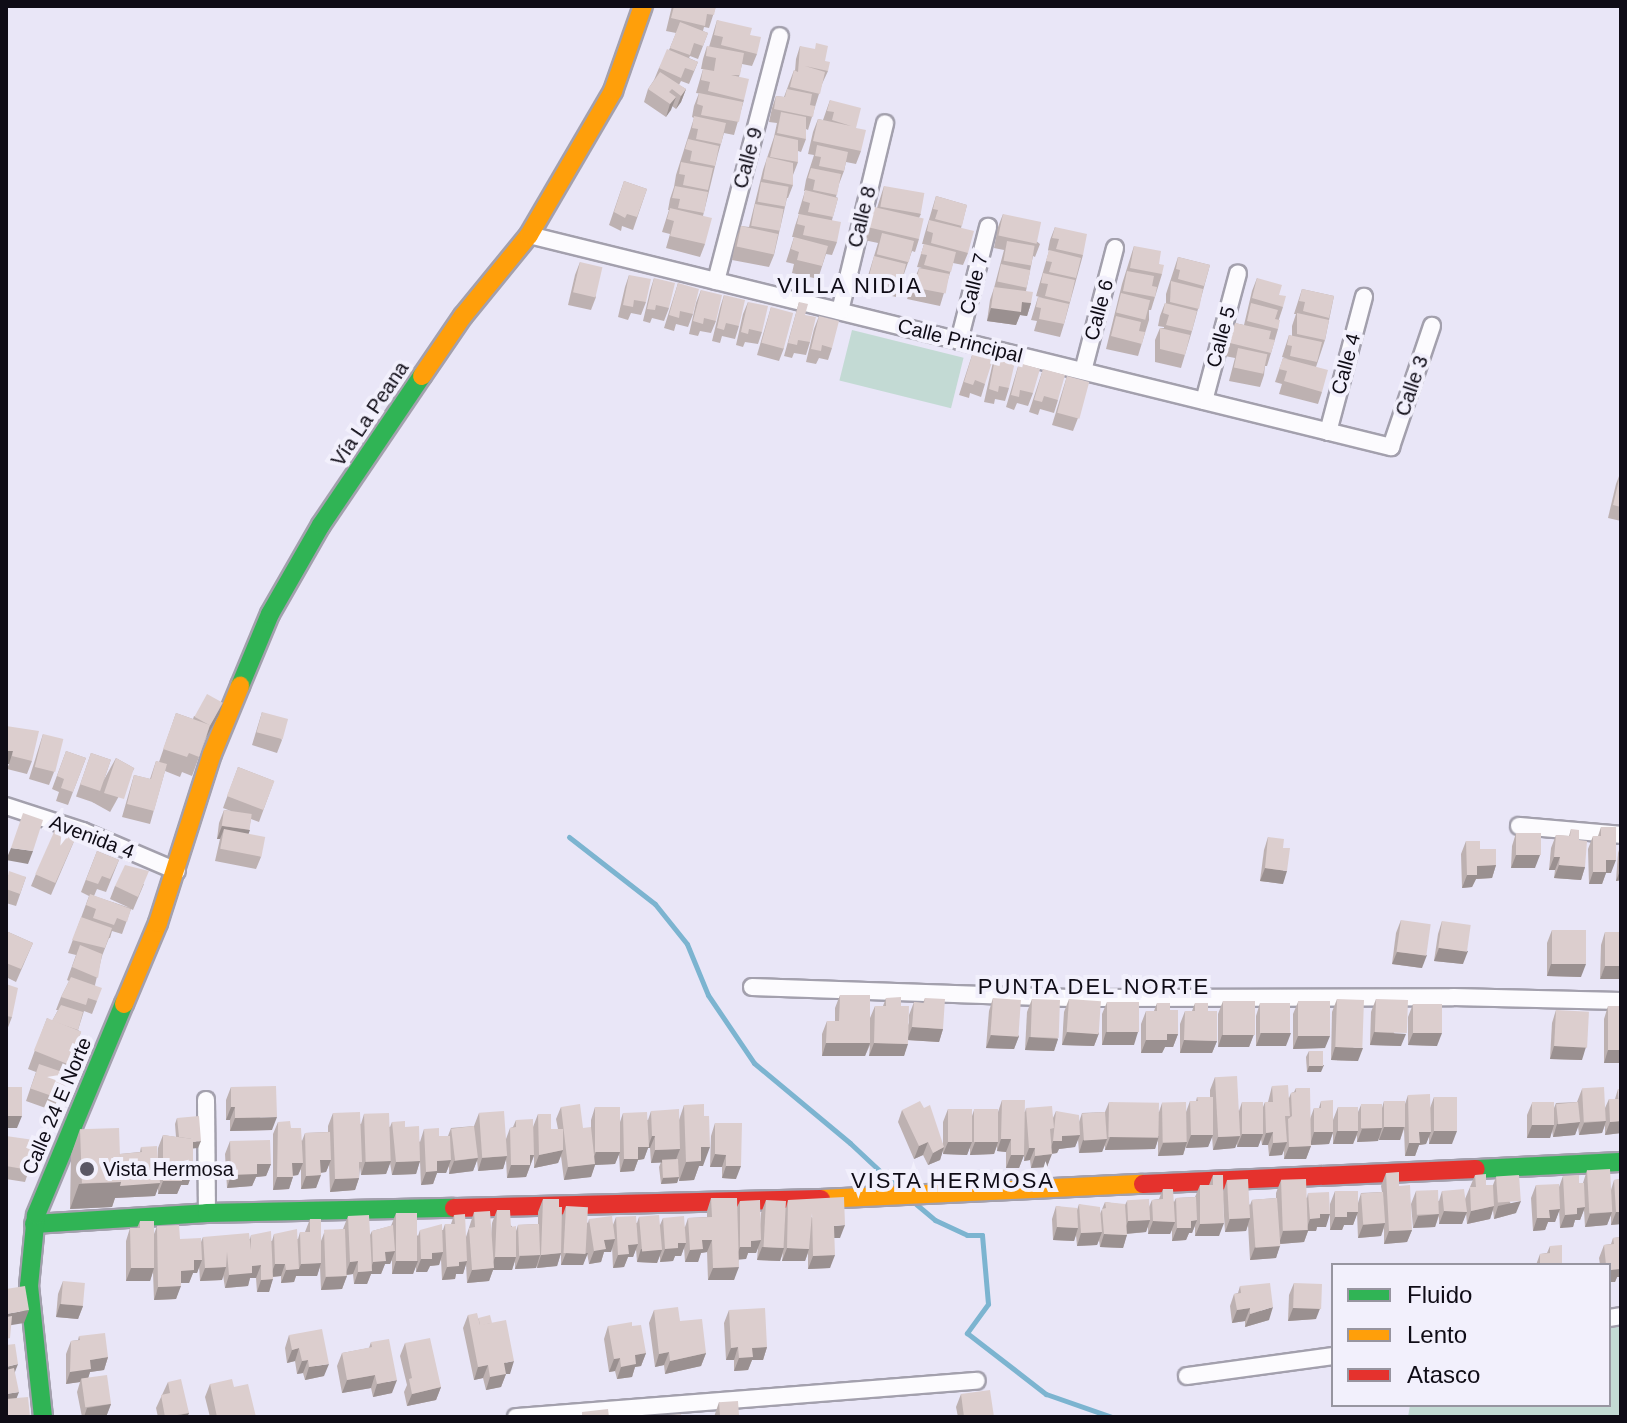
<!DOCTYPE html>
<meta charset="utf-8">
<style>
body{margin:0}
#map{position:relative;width:1627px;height:1423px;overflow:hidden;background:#e9e6f7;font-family:Arial,sans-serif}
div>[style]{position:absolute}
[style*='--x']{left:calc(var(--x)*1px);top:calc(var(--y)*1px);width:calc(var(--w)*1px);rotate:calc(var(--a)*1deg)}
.green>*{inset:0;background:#c3dad4;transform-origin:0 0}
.stream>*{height:5px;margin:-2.5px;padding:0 2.5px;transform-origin:2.5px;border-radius:2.5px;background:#7cb4d0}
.roads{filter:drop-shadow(2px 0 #a3a0ad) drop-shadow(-2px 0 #a3a0ad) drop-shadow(0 2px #a3a0ad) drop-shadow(0 -2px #a3a0ad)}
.street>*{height:16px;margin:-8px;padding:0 8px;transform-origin:8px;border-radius:8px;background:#fcfbfe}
.fast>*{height:18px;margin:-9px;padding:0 9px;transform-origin:9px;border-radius:9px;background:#30b455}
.slow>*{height:18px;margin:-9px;padding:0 9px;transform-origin:9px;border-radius:9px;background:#ff9f0a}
.jam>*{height:18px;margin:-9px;padding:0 9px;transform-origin:9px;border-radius:9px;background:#e5322d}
.wall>*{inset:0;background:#bdb1b1;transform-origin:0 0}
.shaded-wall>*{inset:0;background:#9a9090}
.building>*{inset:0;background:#dccece;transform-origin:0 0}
.dots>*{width:22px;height:22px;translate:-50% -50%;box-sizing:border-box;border:4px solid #f2f0fc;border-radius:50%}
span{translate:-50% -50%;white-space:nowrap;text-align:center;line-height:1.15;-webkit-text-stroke:8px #f2f0fc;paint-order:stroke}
.street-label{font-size:20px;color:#0f0c16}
.poi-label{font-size:20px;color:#0f0c16}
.left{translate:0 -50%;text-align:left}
.neighbourhood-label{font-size:22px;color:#0f0c16;letter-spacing:2px}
.frame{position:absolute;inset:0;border:8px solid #0f0c16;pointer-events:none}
.legend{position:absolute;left:1331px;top:1263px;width:280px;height:144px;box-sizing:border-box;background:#f2f0fc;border:2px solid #9795a0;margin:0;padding:10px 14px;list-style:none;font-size:24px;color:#0f0c16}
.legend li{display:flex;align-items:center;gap:16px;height:40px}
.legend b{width:40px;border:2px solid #9795a0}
</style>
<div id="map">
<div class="green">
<div style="left:852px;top:330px;width:115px;height:52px;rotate:14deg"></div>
<div style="clip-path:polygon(1621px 1323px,1621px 1417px,1408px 1417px,1410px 1405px,1609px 1405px,1609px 1324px)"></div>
</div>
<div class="stream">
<div style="--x:569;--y:837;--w:109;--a:37.9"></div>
<div style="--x:655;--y:904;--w:51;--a:51.3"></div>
<div style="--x:687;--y:944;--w:55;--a:67.6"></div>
<div style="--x:708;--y:995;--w:82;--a:55.9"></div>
<div style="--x:754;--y:1063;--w:125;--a:39.8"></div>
<div style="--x:850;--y:1143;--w:64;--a:43.1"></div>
<div style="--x:916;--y:1204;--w:25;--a:40"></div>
<div style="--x:935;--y:1220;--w:35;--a:25"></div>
<div style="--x:967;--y:1235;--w:15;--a:0"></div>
<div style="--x:982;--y:1235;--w:69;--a:85"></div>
<div style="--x:988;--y:1304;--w:36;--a:126"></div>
<div style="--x:967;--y:1333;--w:100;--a:37.7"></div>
<div style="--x:1046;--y:1394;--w:70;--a:19.2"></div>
</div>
<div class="roads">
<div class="street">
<div style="--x:529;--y:235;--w:888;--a:13.82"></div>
<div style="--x:1391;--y:447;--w:128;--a:-71.3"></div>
<div style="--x:716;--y:281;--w:253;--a:-75.4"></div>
<div style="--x:840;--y:311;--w:193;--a:-76.5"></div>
<div style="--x:959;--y:341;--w:118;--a:-75.7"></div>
<div style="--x:1083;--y:371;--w:127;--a:-75.4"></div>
<div style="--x:1204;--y:401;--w:132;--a:-75.1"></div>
<div style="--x:1328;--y:432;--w:140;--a:-75.1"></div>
<div style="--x:6;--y:806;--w:81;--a:18"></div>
<div style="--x:83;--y:831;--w:102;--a:23.1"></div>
<div style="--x:1519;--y:826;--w:102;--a:5"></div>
<div style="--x:752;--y:987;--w:318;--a:2"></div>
<div style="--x:1070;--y:998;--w:383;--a:-0.1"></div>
<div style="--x:1453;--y:997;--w:168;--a:1.4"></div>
<div style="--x:206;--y:1100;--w:113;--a:89.5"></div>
<div style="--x:1609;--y:1318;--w:12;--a:-9"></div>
<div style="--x:1187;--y:1376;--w:147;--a:-7.8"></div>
<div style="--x:516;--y:1417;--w:462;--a:-4.5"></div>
</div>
<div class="fast">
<div style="--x:240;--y:686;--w:78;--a:-67.4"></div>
<div style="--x:270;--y:614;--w:103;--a:-60.2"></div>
<div style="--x:321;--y:525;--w:180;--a:-55.9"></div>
<div style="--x:1476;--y:1169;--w:145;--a:-2.8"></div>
<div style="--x:34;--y:1224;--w:173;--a:-3.6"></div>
<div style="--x:207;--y:1213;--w:247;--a:-1.2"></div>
<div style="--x:43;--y:1417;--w:132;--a:-96.1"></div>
<div style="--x:29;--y:1286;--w:71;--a:-84.4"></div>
<div style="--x:36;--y:1215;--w:229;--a:-67.4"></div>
</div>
<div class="slow">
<div style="--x:422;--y:376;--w:73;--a:-55.7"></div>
<div style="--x:463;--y:316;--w:104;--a:-50.8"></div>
<div style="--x:529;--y:235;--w:167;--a:-59.7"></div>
<div style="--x:613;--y:91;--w:90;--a:-70.6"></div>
<div style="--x:124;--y:1004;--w:88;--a:-67.2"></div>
<div style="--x:158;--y:923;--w:177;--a:-72.3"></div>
<div style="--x:212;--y:754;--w:74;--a:-67.6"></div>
<div style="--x:821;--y:1199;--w:322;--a:-2.7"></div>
</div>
<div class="jam">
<div style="--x:1143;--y:1184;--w:333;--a:-2.6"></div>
<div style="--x:454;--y:1208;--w:367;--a:-1.4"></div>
</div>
</div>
<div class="wall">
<div style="clip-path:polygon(672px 6px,716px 6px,709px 28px,704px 27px,703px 31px,708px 33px,698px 59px,690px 56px,689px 58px,698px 62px,689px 84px,681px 81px,679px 85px,686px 89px,681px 102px,676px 109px,672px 106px,666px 117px,644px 102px,648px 89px,654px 80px,659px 68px,669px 50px,676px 33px,666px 31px)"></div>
<div style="clip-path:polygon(717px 20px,750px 35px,757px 54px,752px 66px,742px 64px,739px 77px,744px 100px,734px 135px,724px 133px,718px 154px,703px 216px,705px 244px,700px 257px,666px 248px,670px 234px,662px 232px,669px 210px,668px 210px,670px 199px,674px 187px,676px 175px,694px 118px,692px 117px,694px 106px,699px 93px,703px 94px,696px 93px,703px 69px,701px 69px,703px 59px,707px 46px,709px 47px)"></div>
<div style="clip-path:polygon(800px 46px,825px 61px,828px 71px,822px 84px,808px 130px,806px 129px,806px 139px,801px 152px,798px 151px,798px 162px,793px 175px,793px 185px,788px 198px,787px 198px,774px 255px,769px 267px,732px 260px,736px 239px,741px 226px,749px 227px,763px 170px,774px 137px,777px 123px,769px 122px,772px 108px,776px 96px,784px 97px,794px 70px,795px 71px,796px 59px)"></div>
<div style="clip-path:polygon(830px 100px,856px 128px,861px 151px,856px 164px,846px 162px,844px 171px,839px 184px,836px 197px,838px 198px,832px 220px,837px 242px,832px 255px,826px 254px,818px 279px,792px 273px,794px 264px,786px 262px,794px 237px,792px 237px,795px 226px,799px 214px,798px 214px,805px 191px,804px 191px,806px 180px,814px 155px,808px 154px,813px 132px,818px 119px,823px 120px)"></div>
<div style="clip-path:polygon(624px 181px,647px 189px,633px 230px,622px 226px,621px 231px,609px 225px)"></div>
<div style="clip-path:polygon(884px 186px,921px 214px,919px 218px,919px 239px,915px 252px,912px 251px,896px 297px,864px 289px,878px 243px,864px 240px,869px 220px,874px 207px,877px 208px)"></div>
<div style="clip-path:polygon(936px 196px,967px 205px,961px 228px,968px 253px,963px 265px,953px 263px,940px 306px,907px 299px,919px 268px,922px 268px,917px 267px,924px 244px,922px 244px,925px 233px)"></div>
<div style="clip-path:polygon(1003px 214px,1040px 244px,1035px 257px,1033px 256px,1026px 291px,1031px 303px,1027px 316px,1020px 315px,1016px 325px,987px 321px,990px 300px,994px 288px,1004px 250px,994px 248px,998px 227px)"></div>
<div style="clip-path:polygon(1055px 227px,1083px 255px,1064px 324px,1060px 337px,1034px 331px,1037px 321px,1031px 320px,1038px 297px,1043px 298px,1036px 296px,1049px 251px,1048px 250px,1050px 240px)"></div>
<div style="clip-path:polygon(1134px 246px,1159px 264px,1162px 274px,1151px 310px,1149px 310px,1149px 320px,1138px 356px,1106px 349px,1122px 284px)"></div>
<div style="clip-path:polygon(1178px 257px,1210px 265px,1192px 331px,1181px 368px,1155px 362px,1155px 340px,1160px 328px,1164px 328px,1164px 327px,1158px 326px,1160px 316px,1165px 303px,1166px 304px,1166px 294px)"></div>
<div style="clip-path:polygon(580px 262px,596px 297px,591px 310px,568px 305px,575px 275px)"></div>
<div style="clip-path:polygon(629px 275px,646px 302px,641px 315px,631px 313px,628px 320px,618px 317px,625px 287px)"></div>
<div style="clip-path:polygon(654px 278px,669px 308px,664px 321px,652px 318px,650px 323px,643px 321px,650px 291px)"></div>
<div style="clip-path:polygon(1257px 278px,1279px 295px,1283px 307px,1279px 319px,1278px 329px,1271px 353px,1267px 366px,1265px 366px,1264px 375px,1260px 387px,1229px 381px,1235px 358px,1225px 356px,1235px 323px,1244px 325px,1252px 291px)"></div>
<div style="clip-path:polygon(678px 283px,693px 314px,688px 327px,676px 324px,674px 331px,664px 328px)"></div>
<div style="clip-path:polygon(1302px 289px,1334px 296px,1325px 340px,1316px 367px,1322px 392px,1318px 404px,1279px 394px,1282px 384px,1275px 382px,1283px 358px,1288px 359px,1282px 357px,1289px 335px,1292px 336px,1292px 326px,1296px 314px,1294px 314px)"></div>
<div style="clip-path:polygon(701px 290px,716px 321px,711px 333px,700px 331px,698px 336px,689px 334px,696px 303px)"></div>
<div style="clip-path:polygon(724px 295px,739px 326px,735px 339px,722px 336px,720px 343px,712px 341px,720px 308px)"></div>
<div style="clip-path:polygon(748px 302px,762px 332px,758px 344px,745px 342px,743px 347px,736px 345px,743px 314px)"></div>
<div style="clip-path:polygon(799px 302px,805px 315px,810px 342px,806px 355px,794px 353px,792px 358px,784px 356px)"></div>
<div style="clip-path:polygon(771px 307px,784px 348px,779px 361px,757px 355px)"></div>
<div style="clip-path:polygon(819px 316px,832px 348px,828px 360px,819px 358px,816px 364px,806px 362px,814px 329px)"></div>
<div style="clip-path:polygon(997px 349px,1009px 388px,1005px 401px,995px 399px,994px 404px,984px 402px,993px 362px)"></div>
<div style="clip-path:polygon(973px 352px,985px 384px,981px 397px,970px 393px,969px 398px,959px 395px)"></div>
<div style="clip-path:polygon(1019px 363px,1033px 393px,1028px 406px,1017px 403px,1014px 410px,1006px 407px)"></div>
<div style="clip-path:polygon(1043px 369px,1058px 400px,1054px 413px,1040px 409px,1038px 415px,1029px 412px)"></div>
<div style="clip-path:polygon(1067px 376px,1078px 418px,1073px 431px,1052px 425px)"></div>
<div style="clip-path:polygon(1621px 471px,1621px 521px,1608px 518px,1616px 484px)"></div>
<div style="clip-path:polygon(262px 712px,282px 740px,277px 753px,252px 745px)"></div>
<div style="clip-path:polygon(176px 713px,193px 719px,194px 716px,219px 715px,206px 738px,192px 776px,182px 772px,180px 777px,165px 771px,150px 824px,122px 817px,134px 775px,150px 779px,156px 761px,159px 762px)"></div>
<div style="clip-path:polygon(6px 726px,32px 761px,27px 774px,7px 769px,9px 764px)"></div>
<div style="clip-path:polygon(43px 734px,54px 772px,49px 785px,29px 779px)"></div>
<div style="clip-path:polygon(66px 751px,86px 758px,68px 805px,56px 801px,59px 792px,52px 789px)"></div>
<div style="left:91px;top:753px;width:21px;height:46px;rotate:19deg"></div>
<div style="left:116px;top:758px;width:21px;height:50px;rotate:29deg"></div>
<div style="clip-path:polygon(238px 767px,274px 781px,259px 822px,251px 819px,248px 834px,261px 857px,256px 869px,215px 861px,220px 839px,217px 839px,219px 823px,224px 810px,231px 811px,223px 808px)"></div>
<div style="clip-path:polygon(1601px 827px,1611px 873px,1606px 873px,1602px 884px,1589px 884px,1588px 849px,1593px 836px,1598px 836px)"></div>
<div style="clip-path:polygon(1571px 829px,1579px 840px,1585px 867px,1581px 880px,1554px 878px,1555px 870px,1549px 870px,1551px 848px,1556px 835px,1569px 836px)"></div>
<div style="clip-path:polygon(78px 832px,51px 895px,31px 886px,36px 874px)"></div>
<div style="clip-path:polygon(1516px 833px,1535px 868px,1511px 868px,1512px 846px)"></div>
<div style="clip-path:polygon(1268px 837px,1283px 848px,1283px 884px,1260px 881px,1264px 850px)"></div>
<div style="clip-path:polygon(1466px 841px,1480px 849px,1496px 865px,1492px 878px,1476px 879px,1472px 887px,1462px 888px,1461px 854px)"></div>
<div style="clip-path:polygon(1621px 844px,1621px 880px,1616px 881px,1618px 853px)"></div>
<div style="clip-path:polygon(97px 851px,119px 860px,106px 892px,97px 889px,94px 896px,130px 908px,110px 899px,115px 886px,144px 884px,133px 910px,131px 909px,122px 934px,112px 931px,110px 938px,109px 938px,102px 956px,95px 985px,97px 1001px,92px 1014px,84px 1011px,78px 1030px,81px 1032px,66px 1073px,68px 1074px,54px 1111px,26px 1101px,36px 1072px,28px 1069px,47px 1018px,52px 1021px,58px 1010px,56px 1010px,61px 997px,69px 981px,67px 980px,76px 955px,68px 953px,89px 896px,81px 892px)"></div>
<div style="clip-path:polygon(6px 875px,26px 877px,16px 906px,6px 903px)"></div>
<div style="clip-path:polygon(1401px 920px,1422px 968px,1392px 964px,1396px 933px)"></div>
<div style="clip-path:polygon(1442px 921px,1463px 964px,1434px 961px,1438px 934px)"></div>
<div style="clip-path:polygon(1552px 930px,1581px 977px,1547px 976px,1547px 943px)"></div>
<div style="clip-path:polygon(6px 931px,33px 943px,16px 982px,6px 977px)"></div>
<div style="clip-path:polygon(1605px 932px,1621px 932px,1600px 979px,1601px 945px)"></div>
<div style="clip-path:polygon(6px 984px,12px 1017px,7px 1030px,6px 1030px)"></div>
<div style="clip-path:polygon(840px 995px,870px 1018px,875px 1006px,883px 1006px,886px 998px,901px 1006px,909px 1025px,909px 1015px,914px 1002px,923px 1003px,925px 998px,943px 1029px,939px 1042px,908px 1040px,904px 1056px,869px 1056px,870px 1045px,865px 1056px,822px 1056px,822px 1034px,827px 1021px,835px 1021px,835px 1008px)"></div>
<div style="clip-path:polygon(993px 998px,1019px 1036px,1014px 1049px,986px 1048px,989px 1011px)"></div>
<div style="clip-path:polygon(1032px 999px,1058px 1039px,1054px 1051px,1025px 1050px,1027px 1012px)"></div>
<div style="clip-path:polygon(1069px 999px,1099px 1033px,1094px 1046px,1062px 1045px,1064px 1012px)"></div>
<div style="clip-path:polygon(1337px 999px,1358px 1061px,1331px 1060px,1332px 1012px)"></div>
<div style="clip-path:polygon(1376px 999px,1401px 1046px,1370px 1045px,1371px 1012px)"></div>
<div style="clip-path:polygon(1223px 1001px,1254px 1034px,1249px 1047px,1218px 1047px,1218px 1014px)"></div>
<div style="clip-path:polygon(1107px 1002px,1134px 1045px,1102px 1045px,1102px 1014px)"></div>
<div style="clip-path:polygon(1298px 1002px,1325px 1048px,1293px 1049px,1293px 1014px)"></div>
<div style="clip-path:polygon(1157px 1003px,1170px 1010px,1178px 1034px,1173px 1047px,1165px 1047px,1162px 1053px,1141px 1053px,1141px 1024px,1146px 1011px,1154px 1011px)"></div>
<div style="clip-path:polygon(1195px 1003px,1217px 1041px,1212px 1053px,1180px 1053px,1180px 1024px,1185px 1011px,1192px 1011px)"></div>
<div style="clip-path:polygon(1260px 1003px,1286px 1046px,1256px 1046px,1256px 1016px)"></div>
<div style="clip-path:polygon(1413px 1004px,1437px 1046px,1408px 1045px,1408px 1017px)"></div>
<div style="clip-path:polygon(1608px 1006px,1621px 1006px,1621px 1063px,1604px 1063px,1604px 1019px)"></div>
<div style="clip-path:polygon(1556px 1010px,1582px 1060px,1550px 1059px,1552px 1023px)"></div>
<div style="clip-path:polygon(1309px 1051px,1321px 1072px,1307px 1072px,1306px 1057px)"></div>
<div style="clip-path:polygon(1215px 1077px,1239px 1111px,1242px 1102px,1263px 1107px,1265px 1102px,1268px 1102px,1272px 1086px,1289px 1098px,1291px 1093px,1294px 1092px,1296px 1088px,1310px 1119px,1314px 1108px,1319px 1108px,1321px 1101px,1333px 1120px,1338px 1107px,1358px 1112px,1361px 1105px,1382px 1108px,1384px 1101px,1405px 1104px,1408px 1095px,1430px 1108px,1434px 1097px,1452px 1144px,1429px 1144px,1429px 1135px,1426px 1144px,1419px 1145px,1415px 1156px,1405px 1156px,1404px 1129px,1400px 1140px,1379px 1140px,1379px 1136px,1378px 1141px,1357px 1142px,1357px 1135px,1353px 1144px,1333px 1144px,1333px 1133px,1329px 1144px,1311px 1145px,1306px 1159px,1284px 1159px,1284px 1150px,1282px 1155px,1269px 1156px,1268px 1145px,1262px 1145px,1261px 1139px,1258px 1147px,1237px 1147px,1237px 1143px,1235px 1148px,1213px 1150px,1212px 1136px,1208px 1147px,1186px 1148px,1186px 1146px,1183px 1155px,1158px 1156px,1158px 1140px,1155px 1149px,1105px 1150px,1105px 1145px,1102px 1152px,1079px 1153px,1078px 1139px,1075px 1147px,1059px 1149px,1057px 1153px,1051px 1154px,1047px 1167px,1031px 1168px,1030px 1160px,1024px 1161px,1024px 1155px,1019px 1168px,1006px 1168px,1006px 1152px,997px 1151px,997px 1146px,994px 1154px,970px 1155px,970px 1147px,967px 1155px,943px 1154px,943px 1150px,940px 1160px,928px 1165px,923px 1155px,914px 1159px,898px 1122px,902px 1110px,943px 1144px,943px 1122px,948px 1109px,972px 1116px,974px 1110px,998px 1112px,1002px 1100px,1025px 1112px,1026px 1108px,1053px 1118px,1056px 1111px,1079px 1122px,1082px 1113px,1105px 1112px,1109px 1102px,1159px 1112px,1162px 1103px,1186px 1112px,1190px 1101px,1196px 1101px,1197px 1097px,1210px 1097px,1210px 1090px)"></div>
<div style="clip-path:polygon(231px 1087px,272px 1130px,230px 1131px,230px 1120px,226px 1120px,226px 1100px)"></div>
<div style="clip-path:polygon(1582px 1089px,1605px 1108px,1609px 1099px,1615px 1099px,1618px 1089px,1621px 1133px,1605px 1135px,1605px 1125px,1602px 1133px,1579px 1135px,1578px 1126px,1575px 1135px,1553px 1137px,1552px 1130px,1550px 1138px,1527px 1138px,1527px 1115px,1532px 1103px,1554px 1108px,1556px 1103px,1577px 1102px)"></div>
<div style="clip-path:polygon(684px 1105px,703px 1166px,699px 1166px,694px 1180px,679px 1181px,679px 1177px,677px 1183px,661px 1184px,659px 1167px,661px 1162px,651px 1163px,650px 1148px,648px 1148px,644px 1159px,638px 1160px,634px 1171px,620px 1172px,619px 1154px,615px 1164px,595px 1165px,591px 1177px,564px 1180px,561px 1156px,558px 1163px,534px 1168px,534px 1156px,526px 1177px,507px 1178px,506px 1159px,503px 1169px,478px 1171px,477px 1160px,473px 1171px,449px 1174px,449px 1166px,446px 1173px,437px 1173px,433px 1184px,421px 1185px,420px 1161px,416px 1174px,392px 1175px,390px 1163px,386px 1174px,361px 1175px,360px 1167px,359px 1178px,355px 1190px,330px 1192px,329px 1164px,326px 1172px,321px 1173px,316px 1188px,301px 1189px,301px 1169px,298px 1175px,293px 1176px,289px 1189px,273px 1190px,273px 1134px,278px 1122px,291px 1128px,302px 1141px,305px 1133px,328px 1132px,328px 1126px,333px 1113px,361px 1124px,364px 1114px,390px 1127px,392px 1122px,405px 1127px,420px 1142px,424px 1129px,439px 1136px,448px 1136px,451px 1128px,474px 1126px,479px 1113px,506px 1139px,510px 1128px,513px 1127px,516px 1120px,533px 1127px,538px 1114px,551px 1129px,558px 1129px,556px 1119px,561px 1107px,583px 1128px,591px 1128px,591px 1120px,595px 1107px,620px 1122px,623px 1113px,648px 1120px,651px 1111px,679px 1120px)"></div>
<div style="clip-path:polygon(177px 1118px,198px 1148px,193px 1148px,188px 1185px,181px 1185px,177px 1194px,158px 1194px,158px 1186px,155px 1196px,115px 1198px,112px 1207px,70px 1209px,71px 1155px,80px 1129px,120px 1154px,140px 1152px,141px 1147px,158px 1164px,158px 1148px,163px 1135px,176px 1137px,175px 1124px)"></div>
<div style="clip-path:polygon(715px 1123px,736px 1179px,722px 1178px,722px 1167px,710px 1167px,711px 1136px)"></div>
<div style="clip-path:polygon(6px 1136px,29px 1170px,25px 1182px,6px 1179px)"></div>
<div style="clip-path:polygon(230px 1141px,271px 1164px,266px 1176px,256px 1177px,252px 1186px,227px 1188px,225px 1154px)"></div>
<div style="clip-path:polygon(1587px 1170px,1611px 1190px,1614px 1180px,1621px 1179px,1621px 1224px,1611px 1225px,1611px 1215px,1607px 1225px,1585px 1227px,1584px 1210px,1580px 1220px,1575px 1220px,1573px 1227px,1560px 1228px,1559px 1210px,1555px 1222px,1548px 1222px,1545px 1230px,1533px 1231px,1531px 1198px,1536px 1185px,1559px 1187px,1563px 1176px,1579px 1183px,1583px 1183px)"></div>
<div style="clip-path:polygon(1386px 1173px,1399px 1186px,1412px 1230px,1407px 1242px,1384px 1244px,1384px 1228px,1381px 1236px,1358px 1238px,1357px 1213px,1353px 1225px,1344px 1225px,1342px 1230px,1330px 1230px,1330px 1204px,1335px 1191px,1358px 1203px,1361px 1193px,1382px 1192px,1381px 1186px)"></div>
<div style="clip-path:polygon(1213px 1175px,1223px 1192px,1227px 1180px,1250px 1205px,1252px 1200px,1276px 1198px,1276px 1193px,1281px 1180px,1307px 1198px,1308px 1193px,1326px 1227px,1317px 1227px,1316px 1231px,1308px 1231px,1304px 1242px,1280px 1244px,1276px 1258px,1250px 1260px,1248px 1225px,1246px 1231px,1225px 1232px,1223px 1200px,1219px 1236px,1195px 1236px,1195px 1226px,1192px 1233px,1189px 1233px,1186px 1240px,1172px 1241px,1172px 1230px,1170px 1234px,1148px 1234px,1148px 1226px,1146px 1232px,1127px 1234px,1123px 1248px,1100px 1247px,1099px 1240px,1097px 1245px,1077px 1246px,1076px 1235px,1074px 1241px,1053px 1240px,1052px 1219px,1056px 1206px,1077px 1210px,1079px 1204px,1100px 1214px,1105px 1202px,1125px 1205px,1127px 1201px,1149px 1207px,1152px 1200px,1159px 1199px,1163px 1189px,1174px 1202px,1176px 1198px,1195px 1197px,1200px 1185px,1209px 1185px)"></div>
<div style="clip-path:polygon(1475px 1175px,1486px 1185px,1493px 1185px,1496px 1177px,1516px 1213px,1494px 1219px,1493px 1210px,1490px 1219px,1467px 1224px,1466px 1213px,1462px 1224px,1439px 1224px,1439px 1216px,1435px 1227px,1413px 1228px,1411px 1204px,1416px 1191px,1439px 1201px,1442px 1191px,1465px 1199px)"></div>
<div style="clip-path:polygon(711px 1198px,737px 1207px,740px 1201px,760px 1225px,761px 1213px,766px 1200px,786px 1208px,788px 1200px,840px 1238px,834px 1238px,830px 1268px,808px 1269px,808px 1253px,805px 1261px,782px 1261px,783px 1253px,780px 1261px,757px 1260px,758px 1247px,756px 1253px,748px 1253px,746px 1259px,739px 1259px,734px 1280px,708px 1280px,707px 1252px,701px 1253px,698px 1262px,685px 1262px,684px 1247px,681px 1256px,675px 1256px,673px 1261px,660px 1262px,660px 1255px,657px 1263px,637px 1262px,636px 1249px,633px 1257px,628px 1257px,624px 1267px,613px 1268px,612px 1246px,611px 1252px,604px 1252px,601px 1262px,589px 1264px,587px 1253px,583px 1265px,561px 1265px,561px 1253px,557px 1266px,537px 1268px,537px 1265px,536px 1268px,515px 1269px,515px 1261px,512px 1270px,493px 1270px,489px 1281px,467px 1283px,466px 1264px,463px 1274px,456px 1274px,455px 1279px,442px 1280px,441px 1259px,439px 1265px,430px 1266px,427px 1272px,416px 1272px,416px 1266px,413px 1274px,392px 1274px,392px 1260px,390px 1264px,385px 1264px,381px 1274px,371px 1274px,367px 1284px,354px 1284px,353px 1274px,347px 1275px,342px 1289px,321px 1290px,320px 1267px,317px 1276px,296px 1276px,294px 1282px,281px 1283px,281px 1276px,273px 1277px,269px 1292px,257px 1292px,256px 1278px,250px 1278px,248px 1286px,225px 1288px,223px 1275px,222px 1280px,200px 1281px,199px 1266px,197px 1273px,193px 1273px,189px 1283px,181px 1283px,176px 1299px,154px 1300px,153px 1272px,150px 1281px,126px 1281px,126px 1241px,130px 1228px,137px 1228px,140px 1221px,154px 1234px,157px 1226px,180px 1239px,201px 1242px,203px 1237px,250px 1239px,251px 1235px,272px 1241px,274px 1234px,298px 1239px,300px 1232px,305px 1232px,310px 1219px,321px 1241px,324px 1233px,343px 1229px,348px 1216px,370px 1235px,372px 1231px,391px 1226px,396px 1213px,418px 1236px,420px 1230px,443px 1230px,445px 1224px,451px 1224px,454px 1215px,466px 1237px,474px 1212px,491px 1236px,492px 1223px,497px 1210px,516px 1231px,518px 1225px,538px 1224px,538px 1212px,543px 1199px,559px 1207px,562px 1217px,566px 1206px,588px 1223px,589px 1219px,613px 1225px,616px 1217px,637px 1223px,639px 1217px,660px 1225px,663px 1218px,685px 1227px,688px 1218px,707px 1217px,707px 1211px)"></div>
<div style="clip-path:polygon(1621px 1237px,1621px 1277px,1617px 1277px,1615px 1282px,1609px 1282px,1609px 1265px,1600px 1265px,1599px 1258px,1604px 1245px,1611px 1244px,1613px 1238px)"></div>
<div style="clip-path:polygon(1550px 1246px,1562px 1265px,1536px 1265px,1540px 1254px,1547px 1253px)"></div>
<div style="clip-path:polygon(63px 1281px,83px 1306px,78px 1319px,56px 1317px,58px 1294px)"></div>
<div style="clip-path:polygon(1294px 1283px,1316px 1319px,1288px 1321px,1289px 1295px)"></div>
<div style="clip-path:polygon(1240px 1286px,1269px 1320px,1245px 1327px,1245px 1321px,1232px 1323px,1230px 1306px,1234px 1294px,1238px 1293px)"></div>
<div style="clip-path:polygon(654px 1310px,680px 1321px,706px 1353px,701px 1366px,665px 1374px,664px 1365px,655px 1367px,649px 1323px)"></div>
<div style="clip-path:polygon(729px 1310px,767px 1347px,763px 1360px,752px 1360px,748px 1370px,734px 1371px,734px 1360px,726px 1360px,724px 1323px)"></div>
<div style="clip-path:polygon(468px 1315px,492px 1323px,510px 1374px,506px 1374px,501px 1387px,486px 1390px,483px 1378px,474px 1380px,463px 1328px)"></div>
<div style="clip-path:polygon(608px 1326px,632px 1326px,646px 1353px,641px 1366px,635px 1367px,632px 1377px,617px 1379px,615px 1371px,609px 1372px,604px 1339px)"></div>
<div style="clip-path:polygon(289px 1335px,324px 1376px,305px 1380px,303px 1373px,297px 1374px,295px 1361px,287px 1363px,285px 1348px)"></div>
<div style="clip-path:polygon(79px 1336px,108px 1357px,104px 1370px,90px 1372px,88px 1378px,111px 1404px,106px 1417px,82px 1417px,77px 1392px,80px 1382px,66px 1384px,66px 1354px,71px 1341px,78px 1340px)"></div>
<div style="clip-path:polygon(371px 1342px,392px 1393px,373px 1397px,371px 1388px,342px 1393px,337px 1366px,342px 1353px,369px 1348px)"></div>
<div style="clip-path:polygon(405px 1343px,441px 1387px,436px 1400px,407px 1406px,404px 1392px,407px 1385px,400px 1356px)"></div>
<div style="clip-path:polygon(168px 1382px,189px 1413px,187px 1417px,158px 1417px,156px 1408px)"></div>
<div style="clip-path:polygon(210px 1384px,234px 1387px,256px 1417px,210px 1417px,205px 1397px)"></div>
<div style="clip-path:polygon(961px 1394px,994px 1417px,958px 1417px,956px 1407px)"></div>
<div style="clip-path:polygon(719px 1402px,739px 1417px,714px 1417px)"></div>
</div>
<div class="shaded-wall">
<div style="clip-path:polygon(686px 89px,681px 102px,676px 109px,681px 96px)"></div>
<div style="clip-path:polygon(676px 97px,671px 110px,666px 117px,670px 104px)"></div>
<div style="clip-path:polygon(1022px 302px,1031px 303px,1027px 316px,1020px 315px,1016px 325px,987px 321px,991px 308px)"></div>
<div style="clip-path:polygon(223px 703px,219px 715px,206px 738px,210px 725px)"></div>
<div style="clip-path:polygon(6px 751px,13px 751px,9px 764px,6px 764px)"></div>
<div style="clip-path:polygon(222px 826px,250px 830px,245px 843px,224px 829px,220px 839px,217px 839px)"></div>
<div style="clip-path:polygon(11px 848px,33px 851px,28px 864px,6px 860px)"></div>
<div style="clip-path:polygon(1516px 855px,1540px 855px,1535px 868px,1511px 868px)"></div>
<div style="clip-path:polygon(1554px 857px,1560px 857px,1555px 870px,1549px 870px)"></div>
<div style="clip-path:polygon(1606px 860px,1616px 860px,1611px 873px,1606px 873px,1602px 884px,1589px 884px,1593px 872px)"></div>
<div style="clip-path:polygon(1496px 865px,1492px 878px,1476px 879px,1472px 887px,1462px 888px,1467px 875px,1477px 866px)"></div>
<div style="clip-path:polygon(1559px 865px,1585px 867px,1581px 880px,1554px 878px)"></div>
<div style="clip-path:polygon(1265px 868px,1287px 871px,1283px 884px,1260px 881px)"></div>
<div style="clip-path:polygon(1621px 868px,1621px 880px,1616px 881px)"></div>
<div style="clip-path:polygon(1439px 948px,1468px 951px,1463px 964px,1434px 961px)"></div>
<div style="clip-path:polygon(1397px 952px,1427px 955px,1422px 968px,1392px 964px)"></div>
<div style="clip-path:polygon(1551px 964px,1586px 964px,1581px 977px,1547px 976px)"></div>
<div style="clip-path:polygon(1605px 966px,1621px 966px,1621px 979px,1600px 979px)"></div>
<div style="clip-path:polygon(912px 1027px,943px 1029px,939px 1042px,907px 1040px)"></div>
<div style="clip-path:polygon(1067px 1032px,1099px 1033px,1094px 1046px,1062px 1045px)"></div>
<div style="clip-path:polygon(1106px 1032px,1138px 1032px,1134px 1045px,1102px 1045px)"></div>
<div style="clip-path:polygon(1374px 1032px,1406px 1034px,1401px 1046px,1370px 1045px)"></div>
<div style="clip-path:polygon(1261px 1033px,1291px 1033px,1286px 1046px,1256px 1046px)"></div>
<div style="clip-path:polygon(1413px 1033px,1442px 1033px,1437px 1046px,1408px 1045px)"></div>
<div style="clip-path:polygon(1167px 1034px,1178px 1034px,1173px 1047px,1165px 1047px,1162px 1053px,1141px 1053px,1146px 1040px)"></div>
<div style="clip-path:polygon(1254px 1034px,1249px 1047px,1218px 1047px,1222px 1035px)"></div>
<div style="clip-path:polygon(991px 1035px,1019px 1036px,1014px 1049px,986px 1048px)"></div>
<div style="clip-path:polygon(1298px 1036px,1330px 1036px,1325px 1048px,1293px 1049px)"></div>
<div style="clip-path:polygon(1029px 1037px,1058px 1039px,1054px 1051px,1025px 1050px)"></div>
<div style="clip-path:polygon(1184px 1040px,1217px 1041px,1212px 1053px,1180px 1053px)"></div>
<div style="clip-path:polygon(826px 1043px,870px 1043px,865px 1056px,822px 1056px)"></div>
<div style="clip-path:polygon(874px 1043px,908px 1044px,904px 1056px,869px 1056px)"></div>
<div style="clip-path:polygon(1554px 1046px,1586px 1047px,1582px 1060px,1550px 1059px)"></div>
<div style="clip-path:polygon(1335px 1047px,1363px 1048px,1358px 1061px,1331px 1060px)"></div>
<div style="clip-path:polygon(1608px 1050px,1621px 1050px,1621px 1063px,1604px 1063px)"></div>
<div style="clip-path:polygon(1324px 1065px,1321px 1072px,1307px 1072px,1309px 1066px)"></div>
<div style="clip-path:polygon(231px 1107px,235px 1107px,230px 1120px,226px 1120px)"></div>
<div style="clip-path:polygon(6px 1116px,22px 1116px,17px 1128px,6px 1128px)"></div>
<div style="clip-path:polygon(277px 1117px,272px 1130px,230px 1131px,235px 1118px)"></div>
<div style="clip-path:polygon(1606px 1121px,1602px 1133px,1579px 1135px,1584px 1123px)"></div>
<div style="clip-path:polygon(1621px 1121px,1621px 1133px,1605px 1135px,1610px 1122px)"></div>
<div style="clip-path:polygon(1580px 1122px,1575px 1135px,1553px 1137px,1557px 1124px)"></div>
<div style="clip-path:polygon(1532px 1125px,1554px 1125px,1550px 1138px,1527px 1138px)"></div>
<div style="clip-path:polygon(1384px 1127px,1404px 1127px,1400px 1140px,1379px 1140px)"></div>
<div style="clip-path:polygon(1382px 1128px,1378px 1141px,1357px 1142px,1362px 1129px)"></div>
<div style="clip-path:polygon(1337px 1131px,1358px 1131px,1353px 1144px,1333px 1144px)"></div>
<div style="clip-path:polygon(1434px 1131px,1457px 1131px,1452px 1144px,1429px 1144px)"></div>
<div style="clip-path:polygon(1273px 1132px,1268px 1145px,1262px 1145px,1266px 1133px)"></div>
<div style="clip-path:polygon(1314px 1132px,1333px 1132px,1329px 1144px,1310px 1145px)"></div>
<div style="clip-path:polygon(1419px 1132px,1431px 1132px,1426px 1144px,1419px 1145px,1415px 1156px,1405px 1156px,1409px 1143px)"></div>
<div style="clip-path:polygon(1242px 1134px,1263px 1134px,1258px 1147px,1237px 1147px)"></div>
<div style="clip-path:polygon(1080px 1135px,1075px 1147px,1059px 1149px,1057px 1153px,1049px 1154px,1053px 1141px,1062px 1136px)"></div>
<div style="clip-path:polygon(1191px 1135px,1213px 1135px,1208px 1147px,1186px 1148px)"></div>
<div style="clip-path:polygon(652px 1136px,655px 1136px,650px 1148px,648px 1148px,644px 1159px,638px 1160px,634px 1171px,620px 1172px,624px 1159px,638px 1147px,648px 1147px)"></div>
<div style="clip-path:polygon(1159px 1136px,1155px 1149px,1105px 1150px,1110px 1137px)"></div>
<div style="clip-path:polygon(1240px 1136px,1235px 1148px,1213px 1150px,1218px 1137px)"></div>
<div style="clip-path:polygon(1001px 1139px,1011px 1139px,1006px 1152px,997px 1151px)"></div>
<div style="clip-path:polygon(1107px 1139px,1102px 1152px,1079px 1153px,1083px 1140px)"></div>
<div style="clip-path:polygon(201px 1141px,198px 1148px,177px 1150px,179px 1143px)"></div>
<div style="clip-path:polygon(928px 1142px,923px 1155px,914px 1159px,919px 1146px)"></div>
<div style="clip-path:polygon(948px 1142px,972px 1142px,967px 1155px,943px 1154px)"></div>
<div style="clip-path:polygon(975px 1142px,998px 1142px,994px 1154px,970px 1155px)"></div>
<div style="clip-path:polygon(1187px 1142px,1183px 1155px,1158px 1156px,1163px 1143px)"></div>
<div style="clip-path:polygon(1287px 1142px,1282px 1155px,1269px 1156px,1273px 1143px)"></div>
<div style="clip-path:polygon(1311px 1146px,1306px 1159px,1284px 1159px,1289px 1147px)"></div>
<div style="clip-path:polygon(701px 1147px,710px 1147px,703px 1166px,699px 1166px,694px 1180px,679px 1181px,686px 1162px)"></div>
<div style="clip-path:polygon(944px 1147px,940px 1160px,928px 1165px,933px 1153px)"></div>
<div style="clip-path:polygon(1029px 1148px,1035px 1148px,1030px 1160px,1024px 1161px)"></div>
<div style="clip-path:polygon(680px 1149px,675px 1162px,651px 1163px,655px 1150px)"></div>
<div style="clip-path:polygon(563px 1150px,558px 1163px,534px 1168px,539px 1155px)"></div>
<div style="clip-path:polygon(596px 1152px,620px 1152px,615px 1164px,595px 1165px,591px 1177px,564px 1180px,568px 1167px,591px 1164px)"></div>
<div style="clip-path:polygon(715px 1154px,726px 1155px,722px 1167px,710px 1167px)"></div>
<div style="clip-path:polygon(1052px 1154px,1047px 1167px,1031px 1168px,1035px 1156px)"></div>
<div style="clip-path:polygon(530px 1155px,534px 1155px,526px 1177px,507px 1178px,511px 1165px)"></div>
<div style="clip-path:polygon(1011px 1155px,1024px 1155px,1019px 1168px,1006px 1168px)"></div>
<div style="clip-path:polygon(507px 1156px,503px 1169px,478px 1171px,482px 1158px)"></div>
<div style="clip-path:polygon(478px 1158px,473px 1171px,449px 1174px,454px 1161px)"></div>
<div style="clip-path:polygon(320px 1160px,331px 1160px,326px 1172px,316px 1173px)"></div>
<div style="clip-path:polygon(451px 1160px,446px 1173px,437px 1173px,433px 1184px,421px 1185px,426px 1172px,437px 1161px)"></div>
<div style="clip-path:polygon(391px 1161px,386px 1174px,361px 1175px,365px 1162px)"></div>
<div style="clip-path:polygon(420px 1161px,416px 1174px,392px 1175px,396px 1162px)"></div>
<div style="clip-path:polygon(292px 1163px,303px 1163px,298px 1175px,288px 1176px)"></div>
<div style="clip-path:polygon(257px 1164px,271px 1164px,266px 1176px,256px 1177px,252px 1186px,227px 1188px,231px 1175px)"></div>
<div style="clip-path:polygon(726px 1166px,741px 1166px,736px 1179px,722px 1178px)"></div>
<div style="clip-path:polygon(182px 1172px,193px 1172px,188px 1185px,181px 1185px,177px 1194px,158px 1194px,163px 1181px)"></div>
<div style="clip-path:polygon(321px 1175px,316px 1188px,301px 1189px,306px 1176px)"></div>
<div style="clip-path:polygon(277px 1177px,293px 1177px,289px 1189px,273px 1190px)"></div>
<div style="clip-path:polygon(679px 1177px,677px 1183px,661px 1184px,663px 1178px)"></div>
<div style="clip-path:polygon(359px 1178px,355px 1190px,330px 1192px,335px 1179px)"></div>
<div style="clip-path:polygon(121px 1182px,160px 1183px,155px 1196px,115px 1198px,112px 1207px,70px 1209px,79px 1184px)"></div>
<div style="clip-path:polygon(1521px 1201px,1516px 1213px,1494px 1219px,1498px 1206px)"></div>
<div style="clip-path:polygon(1494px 1206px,1490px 1219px,1467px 1224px,1471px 1211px)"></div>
<div style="clip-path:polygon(1585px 1207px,1580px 1220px,1575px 1220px,1573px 1227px,1560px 1228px,1565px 1215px,1577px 1208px)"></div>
<div style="clip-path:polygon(1560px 1209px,1555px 1222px,1548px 1222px,1545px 1230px,1533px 1231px,1537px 1218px,1549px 1210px)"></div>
<div style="clip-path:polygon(1444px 1211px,1467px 1212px,1462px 1224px,1439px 1224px)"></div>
<div style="clip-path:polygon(1347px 1212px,1358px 1212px,1353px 1225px,1344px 1225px,1342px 1230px,1330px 1230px,1335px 1217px)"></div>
<div style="clip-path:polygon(1612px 1212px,1607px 1225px,1585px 1227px,1590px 1214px)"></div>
<div style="clip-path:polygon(1616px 1212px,1621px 1212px,1621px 1224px,1611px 1225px)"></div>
<div style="clip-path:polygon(1320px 1214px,1330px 1214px,1326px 1227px,1317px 1227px,1316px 1231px,1308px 1231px,1304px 1242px,1279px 1244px,1283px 1231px,1306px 1230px,1310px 1219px)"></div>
<div style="clip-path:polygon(1439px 1214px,1435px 1227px,1413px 1228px,1418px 1216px)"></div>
<div style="clip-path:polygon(1250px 1218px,1246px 1231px,1225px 1232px,1230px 1219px)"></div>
<div style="clip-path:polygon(1150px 1220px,1146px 1232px,1123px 1234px,1128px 1221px)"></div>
<div style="clip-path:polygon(1197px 1220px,1192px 1233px,1189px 1233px,1186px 1240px,1172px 1241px,1177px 1228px,1191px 1221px)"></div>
<div style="clip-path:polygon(1153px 1221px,1175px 1222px,1170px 1234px,1148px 1234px)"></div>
<div style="clip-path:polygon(1224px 1223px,1219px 1236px,1195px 1236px,1200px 1224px)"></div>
<div style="clip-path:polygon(1385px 1223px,1381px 1236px,1358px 1238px,1363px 1225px)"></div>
<div style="clip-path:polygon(845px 1225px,840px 1238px,829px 1238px,834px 1226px)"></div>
<div style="clip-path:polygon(1057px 1227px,1078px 1228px,1074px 1241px,1053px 1240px)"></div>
<div style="clip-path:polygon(1412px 1230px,1407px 1242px,1384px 1244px,1389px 1231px)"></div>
<div style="clip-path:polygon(1102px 1232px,1097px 1245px,1077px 1246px,1081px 1233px)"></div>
<div style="clip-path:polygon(1104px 1234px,1127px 1235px,1123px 1248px,1100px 1247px)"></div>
<div style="clip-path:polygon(615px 1239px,611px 1252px,604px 1252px,601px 1262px,589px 1264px,594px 1251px,604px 1240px)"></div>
<div style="clip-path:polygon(702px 1240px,712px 1240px,707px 1252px,701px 1253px,698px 1262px,685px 1262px,690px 1250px)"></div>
<div style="clip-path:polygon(761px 1240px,756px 1253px,748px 1253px,746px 1259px,735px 1260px,740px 1247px,751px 1241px)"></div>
<div style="clip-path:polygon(678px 1243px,686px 1243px,681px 1256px,675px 1256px,673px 1261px,660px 1262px,665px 1249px)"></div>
<div style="clip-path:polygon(638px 1244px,633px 1257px,628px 1257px,624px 1267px,613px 1268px,618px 1255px,628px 1245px)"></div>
<div style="clip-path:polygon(1280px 1246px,1276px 1258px,1250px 1260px,1255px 1247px)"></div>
<div style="clip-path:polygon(762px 1247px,784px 1248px,780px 1261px,757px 1260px)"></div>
<div style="clip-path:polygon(787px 1248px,809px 1249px,805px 1261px,782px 1261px)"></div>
<div style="clip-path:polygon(641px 1249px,662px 1250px,657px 1263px,637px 1262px)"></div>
<div style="clip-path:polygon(395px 1251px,390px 1264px,385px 1264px,381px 1274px,371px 1274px,367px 1284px,354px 1284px,358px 1272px,370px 1271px,373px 1262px,385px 1252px)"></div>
<div style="clip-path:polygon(443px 1252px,439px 1265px,430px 1266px,427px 1272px,416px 1272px,421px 1259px,432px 1253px)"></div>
<div style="clip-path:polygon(561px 1253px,557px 1266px,537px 1268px,541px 1255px)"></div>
<div style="clip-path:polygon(566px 1253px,588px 1253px,583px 1265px,561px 1265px)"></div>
<div style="clip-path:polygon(540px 1255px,536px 1268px,515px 1269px,520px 1256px)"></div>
<div style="clip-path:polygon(835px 1255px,830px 1268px,808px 1269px,813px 1256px)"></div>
<div style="clip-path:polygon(495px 1257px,516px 1257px,512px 1270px,493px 1270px,489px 1281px,467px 1283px,472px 1270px,491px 1268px)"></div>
<div style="clip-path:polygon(194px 1260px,202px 1260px,197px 1273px,193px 1273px,189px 1283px,176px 1283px,181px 1271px)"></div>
<div style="clip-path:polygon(358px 1261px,353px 1274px,345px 1275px,350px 1262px)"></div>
<div style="clip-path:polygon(396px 1261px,418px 1261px,413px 1274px,392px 1274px)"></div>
<div style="clip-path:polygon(467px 1261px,463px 1274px,456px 1274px,455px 1279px,442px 1280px,447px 1267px,459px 1262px)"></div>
<div style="clip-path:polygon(321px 1263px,317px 1276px,296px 1276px,294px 1282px,281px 1283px,286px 1270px,299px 1269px,301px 1264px)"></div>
<div style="clip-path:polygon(275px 1264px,285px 1264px,281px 1276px,270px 1277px)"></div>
<div style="clip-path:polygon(1620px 1264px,1621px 1264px,1621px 1277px,1617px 1277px,1615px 1282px,1609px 1282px,1609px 1277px,1611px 1270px)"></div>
<div style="clip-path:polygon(261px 1265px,256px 1278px,250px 1278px,248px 1286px,225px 1288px,229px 1275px,252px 1266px)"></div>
<div style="clip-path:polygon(226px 1267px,222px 1280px,200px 1281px,205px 1268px)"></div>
<div style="clip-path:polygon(739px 1267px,734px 1280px,708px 1280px,713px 1268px)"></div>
<div style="clip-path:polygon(131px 1268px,154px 1268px,150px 1281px,126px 1281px)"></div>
<div style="clip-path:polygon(347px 1276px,342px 1289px,321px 1290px,326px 1277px)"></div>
<div style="clip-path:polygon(273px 1279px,269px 1292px,257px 1292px,261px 1280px)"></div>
<div style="clip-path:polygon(181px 1286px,176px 1299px,154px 1300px,158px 1287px)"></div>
<div style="clip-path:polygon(60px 1304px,83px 1306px,78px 1319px,56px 1317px)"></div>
<div style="clip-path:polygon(1321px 1306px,1316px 1319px,1288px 1321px,1293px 1308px)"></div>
<div style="clip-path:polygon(1273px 1307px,1269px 1320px,1245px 1327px,1250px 1314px)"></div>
<div style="clip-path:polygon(1250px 1308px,1245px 1321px,1232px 1323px,1237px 1310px)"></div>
<div style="clip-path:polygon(29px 1310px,24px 1323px,6px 1326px,6px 1314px)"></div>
<div style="clip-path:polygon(738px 1347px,734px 1360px,726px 1360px,731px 1348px)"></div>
<div style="clip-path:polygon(767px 1347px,763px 1360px,752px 1360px,748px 1370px,734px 1371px,739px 1358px,752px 1348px)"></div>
<div style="clip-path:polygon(299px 1348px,295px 1361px,287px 1363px,292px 1350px)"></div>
<div style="clip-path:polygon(669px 1352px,664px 1365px,655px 1367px,659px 1354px)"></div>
<div style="clip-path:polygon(646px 1353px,641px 1366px,635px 1367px,632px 1377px,617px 1379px,621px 1367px,635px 1355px)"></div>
<div style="clip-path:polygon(706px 1353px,701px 1366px,665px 1374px,670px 1361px)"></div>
<div style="clip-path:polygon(108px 1357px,104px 1370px,90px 1372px,87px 1382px,81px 1379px,80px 1382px,66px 1384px,70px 1372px,90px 1360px)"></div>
<div style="clip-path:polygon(620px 1358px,615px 1371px,609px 1372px,614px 1359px)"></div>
<div style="clip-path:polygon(308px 1360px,303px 1373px,297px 1374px,302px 1361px)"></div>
<div style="clip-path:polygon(514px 1361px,510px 1374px,506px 1374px,501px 1387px,486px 1390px,490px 1377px,504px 1363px)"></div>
<div style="clip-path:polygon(18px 1364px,13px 1377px,6px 1379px,6px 1367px)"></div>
<div style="clip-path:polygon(329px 1364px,324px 1376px,305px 1380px,309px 1367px)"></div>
<div style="clip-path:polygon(488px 1365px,483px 1378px,474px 1380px,478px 1367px)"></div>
<div style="clip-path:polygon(375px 1375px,371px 1388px,342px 1393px,347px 1380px)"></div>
<div style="clip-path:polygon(397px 1380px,392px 1393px,373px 1397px,377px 1384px)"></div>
<div style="clip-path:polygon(441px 1387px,436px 1400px,407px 1406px,412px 1394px)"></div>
<div style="clip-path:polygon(19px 1392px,14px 1405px,6px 1406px,6px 1394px)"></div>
<div style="clip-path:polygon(111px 1404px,106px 1417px,84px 1417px,87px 1408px)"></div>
<div style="clip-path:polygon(189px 1413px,187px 1417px,171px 1417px)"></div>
</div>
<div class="building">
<div style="clip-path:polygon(674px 6px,716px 6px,714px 15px,707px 14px,705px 26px,671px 18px)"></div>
<div style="clip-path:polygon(717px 20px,752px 28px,750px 35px,761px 37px,757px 54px,721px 45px,723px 37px,714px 35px)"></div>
<div style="clip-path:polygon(680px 22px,708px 33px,703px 46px,694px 43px,690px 55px,670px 48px)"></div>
<div style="clip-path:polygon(816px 43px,828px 46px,825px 61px,830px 62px,828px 71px,805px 66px,825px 72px,820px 94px,790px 87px,794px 70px,798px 72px,800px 46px,815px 49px)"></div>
<div style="clip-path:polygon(707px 46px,744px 53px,740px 75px,731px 75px,749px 79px,744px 100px,708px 91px,710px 82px,701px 80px,703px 69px,714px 71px,716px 58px,706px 56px)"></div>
<div style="clip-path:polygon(667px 49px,698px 62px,694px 71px,685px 68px,681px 78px,659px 68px)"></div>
<div style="clip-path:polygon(660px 72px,686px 89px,681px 96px,672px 89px,669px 92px,676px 97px,670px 104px,648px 89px)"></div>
<div style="clip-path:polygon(787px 89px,812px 94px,810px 105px,815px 106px,813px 117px,774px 109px,776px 96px,785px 97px)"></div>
<div style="clip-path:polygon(699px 93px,743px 102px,739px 122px,701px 115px,703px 106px,697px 104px)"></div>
<div style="clip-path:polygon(830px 100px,861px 108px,856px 128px,866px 130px,861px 151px,813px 141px,818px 119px,851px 126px,832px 120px,834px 112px,827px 111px)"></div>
<div style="clip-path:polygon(781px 112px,806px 117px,806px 139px,777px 133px)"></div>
<div style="clip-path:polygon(694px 116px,726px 123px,721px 144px,696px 139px,698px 129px,692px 128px)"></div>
<div style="clip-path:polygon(775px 135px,798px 140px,798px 162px,770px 157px)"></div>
<div style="clip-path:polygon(688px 139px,719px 146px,715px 166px,690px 161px,692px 151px,685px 149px)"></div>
<div style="clip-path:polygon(817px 145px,848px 152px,844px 171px,819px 166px,821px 157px,815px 156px)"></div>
<div style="clip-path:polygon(767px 157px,793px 163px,793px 185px,763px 179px)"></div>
<div style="clip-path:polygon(681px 162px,713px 168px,708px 190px,683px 185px,685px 175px,679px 174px)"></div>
<div style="clip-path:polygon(811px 168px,841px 174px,837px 195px,813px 190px,815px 180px,808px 178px)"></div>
<div style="clip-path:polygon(624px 181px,647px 189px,637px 217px,627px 214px,625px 218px,614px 212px)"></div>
<div style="left:761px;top:182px;width:28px;height:20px;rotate:10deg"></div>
<div style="clip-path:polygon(675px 186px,708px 192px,704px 213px,678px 208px,680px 199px,672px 198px)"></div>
<div style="left:884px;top:186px;width:41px;height:21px;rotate:10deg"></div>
<div style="clip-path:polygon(805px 190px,838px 198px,833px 217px,808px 212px,810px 203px,803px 201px)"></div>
<div style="clip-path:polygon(936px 196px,967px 205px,962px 226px,935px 219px,938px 210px,933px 209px)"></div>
<div style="left:755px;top:204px;width:29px;height:22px;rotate:10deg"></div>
<div style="left:874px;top:207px;width:51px;height:21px;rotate:13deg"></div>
<div style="clip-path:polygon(670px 208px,712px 218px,705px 244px,670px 236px,674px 221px,667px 219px)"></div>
<div style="clip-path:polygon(799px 214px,841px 222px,837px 242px,803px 235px,805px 226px,797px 224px)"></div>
<div style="left:1003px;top:214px;width:39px;height:22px;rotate:12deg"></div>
<div style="clip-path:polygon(929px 220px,974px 231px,968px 253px,931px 243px,933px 233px,927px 231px)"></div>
<div style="left:741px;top:226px;width:38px;height:21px;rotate:12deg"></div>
<div style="clip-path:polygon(1055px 227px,1087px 234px,1083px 255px,1056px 249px,1059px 239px,1052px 238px)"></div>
<div style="left:882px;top:233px;width:33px;height:22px;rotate:14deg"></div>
<div style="clip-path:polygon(794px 237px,828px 246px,822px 266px,797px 260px,799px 252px,791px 249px)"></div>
<div style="left:1007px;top:241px;width:28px;height:20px;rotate:10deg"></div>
<div style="clip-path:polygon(924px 244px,956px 252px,951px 272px,924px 265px,927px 255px,921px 254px)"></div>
<div style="clip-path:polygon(1134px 246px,1161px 251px,1159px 264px,1164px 265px,1162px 274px,1130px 268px)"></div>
<div style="clip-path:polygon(1049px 250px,1081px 258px,1076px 278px,1049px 272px,1052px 262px,1046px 261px)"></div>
<div style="left:874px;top:256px;width:33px;height:21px;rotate:14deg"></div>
<div style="clip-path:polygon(1178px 257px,1210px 265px,1204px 286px,1178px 279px,1180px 270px,1176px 269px)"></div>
<div style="left:580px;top:262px;width:23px;height:31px;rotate:13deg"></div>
<div style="left:1001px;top:264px;width:30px;height:18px;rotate:12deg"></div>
<div style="left:919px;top:268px;width:31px;height:20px;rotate:11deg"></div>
<div style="clip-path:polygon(1127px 271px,1154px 276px,1152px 286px,1157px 287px,1155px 297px,1123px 291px)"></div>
<div style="clip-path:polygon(1043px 273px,1075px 280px,1070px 302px,1045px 296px,1048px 284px,1041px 283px)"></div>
<div style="clip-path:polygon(629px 275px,651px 279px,646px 302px,634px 300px,633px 307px,623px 305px)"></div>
<div style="clip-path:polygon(654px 278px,675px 283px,669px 308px,656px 305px,655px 310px,647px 309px)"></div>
<div style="clip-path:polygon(1257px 278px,1282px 285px,1279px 295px,1286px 296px,1283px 307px,1252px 298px)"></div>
<div style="clip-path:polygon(1171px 281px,1203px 289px,1199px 309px,1170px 302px)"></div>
<div style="clip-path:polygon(678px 283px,699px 289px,693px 314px,680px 311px,679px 318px,669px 315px)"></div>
<div style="clip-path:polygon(994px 287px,1033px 292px,1031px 303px,1022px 302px,1021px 312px,991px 308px)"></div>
<div style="clip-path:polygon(1302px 289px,1334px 296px,1329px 318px,1303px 311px,1305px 302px,1299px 301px)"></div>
<div style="clip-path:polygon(701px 290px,722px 295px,716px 321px,704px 318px,703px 324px,693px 321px)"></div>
<div style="left:1121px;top:293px;width:30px;height:20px;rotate:14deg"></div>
<div style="clip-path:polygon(724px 295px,745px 300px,739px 326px,726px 323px,724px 330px,717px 328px)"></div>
<div style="clip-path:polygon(1038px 297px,1069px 304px,1064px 324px,1039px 319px,1041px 308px,1036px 307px)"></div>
<div style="clip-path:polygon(748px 302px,768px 306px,762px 332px,749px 329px,748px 334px,741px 332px)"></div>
<div style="clip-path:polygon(799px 302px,808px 304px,805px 315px,816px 317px,810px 342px,798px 340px,797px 345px,788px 343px)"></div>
<div style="clip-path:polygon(1165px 303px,1197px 311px,1192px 331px,1166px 325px,1169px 315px,1163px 313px)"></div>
<div style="clip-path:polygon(1251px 303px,1278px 310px,1275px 319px,1280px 320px,1278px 329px,1247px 321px)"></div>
<div style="left:771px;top:307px;width:23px;height:37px;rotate:15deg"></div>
<div style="clip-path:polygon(1297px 313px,1329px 320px,1325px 340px,1297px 334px)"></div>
<div style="clip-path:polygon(819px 316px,839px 321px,832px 348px,822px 345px,821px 351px,811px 349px)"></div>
<div style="clip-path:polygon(1116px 316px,1141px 322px,1139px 331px,1145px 332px,1142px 344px,1111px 336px)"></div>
<div style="clip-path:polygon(1235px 323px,1271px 331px,1269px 339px,1275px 340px,1271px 353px,1230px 343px)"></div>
<div style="clip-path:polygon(1160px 328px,1190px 335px,1185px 355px,1160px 349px)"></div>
<div style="clip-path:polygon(1289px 335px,1322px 342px,1317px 362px,1290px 356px,1292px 346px,1287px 345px)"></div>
<div style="left:1238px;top:348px;width:30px;height:20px;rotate:12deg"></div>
<div style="clip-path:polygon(997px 349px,1017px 353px,1009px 388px,999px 386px,998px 392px,989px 389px)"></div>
<div style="clip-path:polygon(973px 352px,993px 359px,985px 384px,975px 380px,973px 385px,964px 382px)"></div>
<div style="clip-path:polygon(1283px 358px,1328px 370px,1322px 392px,1284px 381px,1287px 371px,1279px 369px)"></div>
<div style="clip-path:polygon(1019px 363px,1040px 369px,1033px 393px,1020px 390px,1019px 397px,1011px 395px)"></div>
<div style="clip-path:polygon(1043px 369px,1065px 375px,1058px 400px,1044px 396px,1042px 402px,1034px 400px)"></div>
<div style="left:1067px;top:376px;width:23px;height:38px;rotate:15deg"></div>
<div style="clip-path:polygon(1621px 471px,1621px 507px,1613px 505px)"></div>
<div style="left:207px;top:694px;width:18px;height:26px;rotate:29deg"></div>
<div style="left:262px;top:712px;width:27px;height:21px;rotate:15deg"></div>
<div style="clip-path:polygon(176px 713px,210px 725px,199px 757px,189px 753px,187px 757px,163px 749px)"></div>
<div style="clip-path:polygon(6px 726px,39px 731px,32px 761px,12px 756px,13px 751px,6px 751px)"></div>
<div style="left:43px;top:734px;width:21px;height:34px;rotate:14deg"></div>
<div style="clip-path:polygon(66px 751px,86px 758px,73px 792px,61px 788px,64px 779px,57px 776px)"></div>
<div style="left:91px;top:753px;width:21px;height:33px;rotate:19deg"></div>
<div style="clip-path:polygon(116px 758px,134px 768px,124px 799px,104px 793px)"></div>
<div style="clip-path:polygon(156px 761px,167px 764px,154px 811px,127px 804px,134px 775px,151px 779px)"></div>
<div style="left:238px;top:767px;width:39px;height:31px;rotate:21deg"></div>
<div style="left:224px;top:810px;width:28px;height:16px;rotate:8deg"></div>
<div style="clip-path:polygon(23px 813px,43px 820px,33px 851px,11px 848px)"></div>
<div style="left:58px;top:823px;width:22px;height:56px;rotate:24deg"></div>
<div style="clip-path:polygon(1601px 827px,1616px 827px,1616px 860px,1606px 860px,1606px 872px,1593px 872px,1593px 836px,1601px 836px)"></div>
<div style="left:224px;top:829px;width:42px;height:20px;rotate:11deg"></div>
<div style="clip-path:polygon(1571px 829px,1579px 830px,1579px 840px,1587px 841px,1585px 867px,1559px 865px,1560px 857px,1554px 857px,1556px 835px,1570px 836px)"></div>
<div style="left:1516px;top:833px;width:25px;height:22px"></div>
<div style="clip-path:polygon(1268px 837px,1284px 839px,1283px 848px,1290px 848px,1287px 871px,1265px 868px)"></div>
<div style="clip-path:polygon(1466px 841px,1480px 841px,1480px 849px,1496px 849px,1496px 865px,1477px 866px,1477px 875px,1467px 875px)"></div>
<div style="clip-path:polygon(97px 851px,119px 860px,110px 879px,102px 876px,98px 884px,86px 880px)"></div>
<div style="clip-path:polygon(125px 865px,149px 871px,138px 897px,115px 886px)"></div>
<div style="clip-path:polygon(9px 871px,26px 877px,20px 894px,6px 889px,6px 875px,8px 876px)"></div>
<div style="clip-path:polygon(90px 894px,131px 909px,127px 922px,117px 918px,114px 925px,93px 918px,96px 909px,86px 905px)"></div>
<div style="clip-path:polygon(81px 917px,112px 928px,105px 948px,72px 940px)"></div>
<div style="left:1401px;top:920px;width:30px;height:32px;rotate:8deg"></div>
<div style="left:1442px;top:921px;width:29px;height:27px;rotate:8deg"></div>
<div style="left:1552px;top:930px;width:34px;height:34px"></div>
<div style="clip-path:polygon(6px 931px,33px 943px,21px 969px,6px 963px,7px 952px,6px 952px)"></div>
<div style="left:1605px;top:932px;width:16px;height:34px"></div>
<div style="clip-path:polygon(80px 945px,102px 954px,98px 978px,72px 967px)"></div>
<div style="clip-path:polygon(71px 977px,102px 988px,97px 1001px,88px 998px,86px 1005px,61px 997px)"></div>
<div style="clip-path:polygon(6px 984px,18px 988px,12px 1017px,6px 1016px)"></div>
<div style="clip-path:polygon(840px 995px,870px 995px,870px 1043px,826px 1043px,827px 1021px,839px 1021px)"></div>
<div style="clip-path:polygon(901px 997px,901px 1006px,909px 1006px,908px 1044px,874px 1043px,875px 1006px,886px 1006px,886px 998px)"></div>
<div style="clip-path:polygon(925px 998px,945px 999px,943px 1029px,912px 1027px,914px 1002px,924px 1003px)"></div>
<div style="left:993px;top:998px;width:28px;height:37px;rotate:4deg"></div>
<div style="left:1032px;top:999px;width:28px;height:38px;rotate:2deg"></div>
<div style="left:1069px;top:999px;width:32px;height:33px;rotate:4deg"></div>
<div style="left:1337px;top:999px;width:27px;height:48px;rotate:2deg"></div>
<div style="left:1376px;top:999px;width:32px;height:33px;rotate:2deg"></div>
<div style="left:1223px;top:1001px;width:32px;height:34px"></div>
<div style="left:1330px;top:1001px;width:35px;height:32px;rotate:90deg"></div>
<div style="left:1107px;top:1002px;width:32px;height:30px"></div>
<div style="clip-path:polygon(1157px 1003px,1170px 1003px,1170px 1010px,1178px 1010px,1178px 1034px,1167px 1034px,1167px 1040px,1146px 1040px,1146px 1011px,1157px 1011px)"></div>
<div style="clip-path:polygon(1195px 1003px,1208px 1003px,1208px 1011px,1217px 1011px,1217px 1041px,1184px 1040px,1185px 1011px,1195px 1011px)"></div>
<div style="left:1260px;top:1003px;width:30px;height:30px"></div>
<div style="left:1413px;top:1004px;width:29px;height:29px"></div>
<div style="clip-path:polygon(61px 1005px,83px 1012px,78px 1030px,52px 1021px)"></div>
<div style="left:1608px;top:1006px;width:13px;height:44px"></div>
<div style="left:1556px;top:1010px;width:33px;height:36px;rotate:3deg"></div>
<div style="left:47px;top:1018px;width:37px;height:35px;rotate:22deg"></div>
<div style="left:1309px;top:1051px;width:14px;height:15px"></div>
<div style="left:39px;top:1064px;width:31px;height:26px;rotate:19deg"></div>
<div style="left:1237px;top:1076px;width:60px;height:22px;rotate:87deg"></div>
<div style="clip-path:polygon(1288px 1085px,1290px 1116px,1285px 1116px,1287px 1142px,1273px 1143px,1273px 1132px,1266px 1133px,1265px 1102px,1273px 1102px,1272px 1086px)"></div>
<div style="clip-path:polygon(276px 1086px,277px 1117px,235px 1118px,235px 1107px,231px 1107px,231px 1087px)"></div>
<div style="left:6px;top:1087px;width:16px;height:29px"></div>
<div style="left:1604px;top:1087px;width:34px;height:22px;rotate:87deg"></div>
<div style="clip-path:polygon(1296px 1088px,1310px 1088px,1311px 1146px,1289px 1147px,1288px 1119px,1292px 1116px,1291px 1093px,1296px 1092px)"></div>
<div style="clip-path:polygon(1618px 1089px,1621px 1089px,1621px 1121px,1610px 1122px,1609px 1099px,1619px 1099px)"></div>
<div style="clip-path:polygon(1430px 1094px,1431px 1132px,1419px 1132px,1420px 1143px,1409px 1143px,1408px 1095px)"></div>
<div style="clip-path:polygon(1197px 1097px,1213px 1097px,1213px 1135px,1191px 1135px,1190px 1101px,1198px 1101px)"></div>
<div style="left:1434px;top:1097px;width:23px;height:34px"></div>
<div style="clip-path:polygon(1002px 1100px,1025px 1100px,1024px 1155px,1011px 1155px,1011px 1139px,1001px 1139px)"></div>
<div style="clip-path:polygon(1333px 1100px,1333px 1132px,1314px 1132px,1314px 1108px,1321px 1108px,1321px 1101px)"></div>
<div style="clip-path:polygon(920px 1101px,924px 1108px,930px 1105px,944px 1147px,933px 1153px,928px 1142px,919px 1146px,902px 1110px)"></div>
<div style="left:1384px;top:1101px;width:21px;height:26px"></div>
<div style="left:1109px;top:1102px;width:50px;height:35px;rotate:1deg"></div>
<div style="left:1186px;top:1102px;width:40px;height:24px;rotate:89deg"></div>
<div style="left:1242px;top:1102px;width:21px;height:32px"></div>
<div style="left:1554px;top:1102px;width:23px;height:22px;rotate:90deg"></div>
<div style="left:1578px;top:1102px;width:20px;height:22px;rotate:84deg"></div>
<div style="clip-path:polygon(580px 1104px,583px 1128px,591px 1127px,595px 1164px,568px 1167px,561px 1107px)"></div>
<div style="clip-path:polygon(704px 1104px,704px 1116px,709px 1116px,710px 1147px,701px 1147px,701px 1161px,686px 1162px,684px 1105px)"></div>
<div style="left:1382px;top:1104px;width:24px;height:21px;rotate:90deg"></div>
<div style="clip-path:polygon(1052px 1106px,1054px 1128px,1050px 1129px,1052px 1154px,1035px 1156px,1035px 1148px,1029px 1148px,1026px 1108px)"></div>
<div style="left:595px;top:1107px;width:25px;height:45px"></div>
<div style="left:1338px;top:1107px;width:20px;height:24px"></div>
<div style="clip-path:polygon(679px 1109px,680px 1149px,655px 1150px,655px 1136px,652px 1136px,651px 1111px)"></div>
<div style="left:948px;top:1109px;width:24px;height:33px"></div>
<div style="left:998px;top:1109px;width:33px;height:24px;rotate:90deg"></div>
<div style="left:504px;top:1111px;width:45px;height:25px;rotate:86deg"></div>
<div style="clip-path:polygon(1056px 1111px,1079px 1115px,1080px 1135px,1062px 1136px,1062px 1141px,1053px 1141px)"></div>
<div style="clip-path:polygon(360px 1112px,362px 1162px,359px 1162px,359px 1178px,335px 1179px,333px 1113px)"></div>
<div style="clip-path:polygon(647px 1112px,649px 1147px,638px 1147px,638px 1159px,624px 1159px,623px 1113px)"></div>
<div style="left:1105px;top:1112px;width:27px;height:23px;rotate:86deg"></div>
<div style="left:389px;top:1113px;width:48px;height:25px;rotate:88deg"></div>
<div style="clip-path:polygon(538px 1114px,551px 1114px,551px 1129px,563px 1129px,563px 1150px,539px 1155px)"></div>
<div style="clip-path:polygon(199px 1116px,201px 1141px,193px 1142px,193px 1139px,179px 1137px,177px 1118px)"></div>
<div style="clip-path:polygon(533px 1119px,534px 1155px,530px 1155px,530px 1165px,511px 1165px,510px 1128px,516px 1127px,516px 1120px)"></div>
<div style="clip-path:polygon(290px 1121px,291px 1128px,301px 1128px,303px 1163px,292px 1163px,293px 1177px,277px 1177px,278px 1122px)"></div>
<div style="clip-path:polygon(405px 1121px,405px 1127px,419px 1126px,420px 1161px,396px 1162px,392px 1122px)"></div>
<div style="clip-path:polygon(715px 1123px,742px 1123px,741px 1166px,726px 1166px,726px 1155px,715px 1154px)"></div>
<div style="left:474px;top:1126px;width:32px;height:23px;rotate:83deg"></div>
<div style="left:119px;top:1128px;width:54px;height:39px;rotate:88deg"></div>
<div style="clip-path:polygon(439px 1128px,439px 1136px,450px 1136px,451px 1160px,437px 1161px,437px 1171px,426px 1172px,424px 1129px)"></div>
<div style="clip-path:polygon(330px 1132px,331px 1160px,320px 1160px,321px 1175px,306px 1176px,305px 1133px)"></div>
<div style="clip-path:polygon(163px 1135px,193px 1139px,193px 1172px,182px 1172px,182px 1181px,163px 1181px)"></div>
<div style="clip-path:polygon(6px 1136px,34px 1140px,29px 1170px,6px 1166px)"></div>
<div style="clip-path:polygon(270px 1140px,271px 1164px,257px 1164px,257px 1174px,231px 1175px,230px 1141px)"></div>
<div style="clip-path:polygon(157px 1146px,160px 1183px,120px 1186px,121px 1182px,120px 1154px,142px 1152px,141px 1147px)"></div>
<div style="left:678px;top:1159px;width:18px;height:16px;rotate:87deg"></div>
<div style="left:1610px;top:1169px;width:43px;height:23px;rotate:87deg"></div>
<div style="clip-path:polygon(1399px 1172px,1399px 1186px,1410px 1185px,1412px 1230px,1389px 1231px,1386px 1173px)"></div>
<div style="clip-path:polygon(1486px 1174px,1486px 1185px,1493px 1185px,1494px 1206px,1471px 1211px,1470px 1187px,1476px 1187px,1475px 1175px)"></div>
<div style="clip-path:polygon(1213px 1175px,1223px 1175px,1224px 1223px,1200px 1224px,1200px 1185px,1213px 1185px)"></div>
<div style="left:1519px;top:1175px;width:26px;height:23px;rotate:86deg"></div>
<div style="clip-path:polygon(1579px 1175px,1579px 1183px,1584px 1183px,1585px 1207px,1577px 1208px,1577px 1214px,1565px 1215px,1563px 1176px)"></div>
<div style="left:1248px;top:1179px;width:39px;height:21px;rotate:87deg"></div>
<div style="left:1306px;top:1179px;width:51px;height:25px;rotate:88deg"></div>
<div style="clip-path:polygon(1621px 1179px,1621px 1212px,1616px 1212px,1614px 1180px)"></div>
<div style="clip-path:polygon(1559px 1184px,1560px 1209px,1549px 1210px,1550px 1218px,1537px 1218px,1536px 1185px)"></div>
<div style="clip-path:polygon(1163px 1189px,1173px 1189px,1175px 1222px,1153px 1221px,1152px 1200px,1163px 1199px)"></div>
<div style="clip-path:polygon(1464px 1189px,1467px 1212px,1444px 1211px,1442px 1191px)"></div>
<div style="left:1438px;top:1190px;width:24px;height:22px;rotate:88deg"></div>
<div style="clip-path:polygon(1335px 1191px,1358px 1191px,1358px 1212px,1347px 1212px,1347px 1217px,1335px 1217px)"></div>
<div style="clip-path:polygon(1329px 1192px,1330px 1214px,1320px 1214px,1320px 1218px,1310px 1219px,1308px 1193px)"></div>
<div style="left:1383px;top:1192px;width:31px;height:22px;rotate:86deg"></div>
<div style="clip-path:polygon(844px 1197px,845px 1225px,834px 1226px,835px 1255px,813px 1256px,812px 1213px,809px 1249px,787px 1248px,788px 1200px)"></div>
<div style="clip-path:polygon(1196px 1197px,1197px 1220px,1191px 1221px,1191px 1228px,1177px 1228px,1176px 1198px)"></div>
<div style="clip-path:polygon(711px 1198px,737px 1198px,739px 1267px,713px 1268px,712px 1240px,702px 1240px,703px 1249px,690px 1250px,688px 1218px,712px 1217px)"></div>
<div style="left:1277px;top:1198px;width:48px;height:25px;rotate:86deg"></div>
<div style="clip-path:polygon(543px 1199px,559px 1199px,559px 1207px,562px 1207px,561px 1253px,541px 1255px)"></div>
<div style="left:1149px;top:1199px;width:21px;height:22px;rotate:87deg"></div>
<div style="clip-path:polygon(760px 1200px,761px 1240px,751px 1241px,751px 1247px,740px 1247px,740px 1201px)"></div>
<div style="left:766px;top:1200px;width:20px;height:47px;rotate:3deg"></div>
<div style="clip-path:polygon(1105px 1202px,1125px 1204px,1127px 1235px,1104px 1234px,1102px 1209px,1106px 1208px)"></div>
<div style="clip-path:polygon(1079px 1204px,1100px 1207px,1102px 1232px,1081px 1233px)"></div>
<div style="left:566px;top:1206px;width:22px;height:47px;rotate:3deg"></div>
<div style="clip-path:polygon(1056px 1206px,1077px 1208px,1078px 1228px,1057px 1227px)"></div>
<div style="clip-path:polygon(497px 1210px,510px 1210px,511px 1227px,516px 1226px,516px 1257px,495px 1257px)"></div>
<div style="clip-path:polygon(490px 1211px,494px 1268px,472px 1270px,469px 1228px,475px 1227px,474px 1212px)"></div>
<div style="left:396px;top:1213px;width:21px;height:48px"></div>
<div style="clip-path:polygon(465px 1214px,467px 1261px,459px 1262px,459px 1266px,447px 1267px,445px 1224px,455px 1224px,454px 1215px)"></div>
<div style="clip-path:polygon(369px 1215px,372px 1271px,358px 1272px,358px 1261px,350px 1262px,348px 1216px)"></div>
<div style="left:659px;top:1215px;width:35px;height:20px;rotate:85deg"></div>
<div style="clip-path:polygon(612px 1216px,615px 1239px,604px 1240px,606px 1249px,594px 1251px,589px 1219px)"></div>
<div style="clip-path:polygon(636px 1216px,638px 1244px,628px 1245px,629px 1254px,618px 1255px,616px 1217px)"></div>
<div style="clip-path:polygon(684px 1216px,686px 1243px,678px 1243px,678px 1248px,665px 1249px,663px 1218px)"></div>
<div style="clip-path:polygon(310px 1219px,321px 1219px,321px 1263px,301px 1264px,300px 1232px,310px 1232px)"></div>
<div style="clip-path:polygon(140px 1221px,154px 1221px,154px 1268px,131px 1268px,130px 1228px,140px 1228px)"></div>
<div style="clip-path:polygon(442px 1224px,443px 1252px,432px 1253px,432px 1259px,421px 1259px,420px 1230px)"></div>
<div style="left:539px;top:1224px;width:31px;height:21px;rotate:88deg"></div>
<div style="clip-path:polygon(179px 1225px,180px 1239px,201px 1238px,202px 1260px,194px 1260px,194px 1270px,181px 1271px,181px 1286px,158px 1287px,157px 1226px)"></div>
<div style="clip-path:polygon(393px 1225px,395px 1251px,385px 1252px,386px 1261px,373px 1262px,372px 1231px)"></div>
<div style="clip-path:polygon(297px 1229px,299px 1269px,286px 1270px,285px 1264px,275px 1264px,274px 1234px)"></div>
<div style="left:345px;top:1229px;width:47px;height:21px;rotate:88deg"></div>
<div style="clip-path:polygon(271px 1231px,273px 1279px,261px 1280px,261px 1265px,252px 1266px,252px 1273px,229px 1275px,227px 1252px,226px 1267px,205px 1268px,203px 1237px,249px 1233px,251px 1250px,251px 1235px)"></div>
<div style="clip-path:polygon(1621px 1237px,1620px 1269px,1611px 1270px,1611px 1266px,1606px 1265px,1604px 1245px,1614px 1244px,1613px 1238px)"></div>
<div style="clip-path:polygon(1562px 1245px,1562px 1265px,1540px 1265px,1540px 1254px,1550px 1253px,1550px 1246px)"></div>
<div style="left:63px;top:1281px;width:22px;height:23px;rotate:5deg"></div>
<div style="clip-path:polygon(1270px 1283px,1273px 1307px,1250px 1314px,1250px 1308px,1237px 1310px,1234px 1294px,1241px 1293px,1240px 1286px)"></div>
<div style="left:1294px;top:1283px;width:28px;height:25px;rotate:2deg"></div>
<div style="clip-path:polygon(25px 1286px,29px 1310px,6px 1314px,6px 1289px)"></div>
<div style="clip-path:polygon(678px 1307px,680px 1321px,702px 1319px,706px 1353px,670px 1361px,669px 1352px,659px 1354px,654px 1310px)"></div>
<div style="clip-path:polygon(765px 1308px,767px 1347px,752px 1348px,753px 1357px,739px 1358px,738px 1347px,731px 1348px,729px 1310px)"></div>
<div style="clip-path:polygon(477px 1313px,480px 1325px,506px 1320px,514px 1361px,504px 1363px,506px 1374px,490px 1377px,488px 1365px,478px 1367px,468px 1315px)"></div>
<div style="left:490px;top:1315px;width:8px;height:12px;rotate:76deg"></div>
<div style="clip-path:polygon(12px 1316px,10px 1338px,6px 1339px,6px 1317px)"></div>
<div style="clip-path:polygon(632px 1322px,632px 1326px,641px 1325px,646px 1353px,635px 1355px,636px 1364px,621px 1367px,620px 1358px,614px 1359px,608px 1326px)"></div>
<div style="clip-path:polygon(322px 1329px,329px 1364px,309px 1367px,308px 1360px,302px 1361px,299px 1348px,292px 1350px,289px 1335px)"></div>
<div style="clip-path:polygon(105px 1333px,108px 1357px,90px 1360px,91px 1369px,70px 1372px,71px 1341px,80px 1340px,79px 1336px)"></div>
<div style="clip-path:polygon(430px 1338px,441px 1387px,412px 1394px,409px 1379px,412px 1378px,405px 1343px)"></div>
<div style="clip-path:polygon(389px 1339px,397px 1380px,377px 1384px,375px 1375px,347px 1380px,342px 1353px,372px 1347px,371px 1342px)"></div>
<div style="clip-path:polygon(15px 1344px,18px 1364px,6px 1367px,6px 1345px)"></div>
<div style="clip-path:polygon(14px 1368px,19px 1392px,6px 1394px,6px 1370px)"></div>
<div style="left:107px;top:1375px;width:29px;height:26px;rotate:82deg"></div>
<div style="clip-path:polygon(181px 1379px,189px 1413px,165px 1417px,161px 1395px,170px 1393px,168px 1382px)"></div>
<div style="clip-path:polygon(232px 1379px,234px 1387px,248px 1384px,256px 1417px,217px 1417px,210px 1384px)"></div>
<div style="clip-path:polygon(990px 1390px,994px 1417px,964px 1417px,961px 1394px)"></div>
<div style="clip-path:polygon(28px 1397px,30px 1417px,6px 1417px,6px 1399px)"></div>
<div style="left:738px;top:1401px;width:16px;height:19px;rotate:86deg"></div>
<div style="clip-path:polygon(608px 1409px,609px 1417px,582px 1417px,582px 1412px)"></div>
<div style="clip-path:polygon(681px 1414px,681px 1417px,668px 1417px,668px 1415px)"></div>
</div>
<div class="dots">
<div style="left:87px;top:1169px;background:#5b5865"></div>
</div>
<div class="street-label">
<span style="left:748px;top:158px;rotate:-75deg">Calle 9</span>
<span style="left:862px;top:217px;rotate:-76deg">Calle 8</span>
<span style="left:974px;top:284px;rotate:-76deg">Calle 7</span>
<span style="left:1099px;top:310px;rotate:-75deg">Calle 6</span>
<span style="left:1221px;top:337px;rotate:-75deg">Calle 5</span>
<span style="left:960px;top:341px;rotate:14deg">Calle Principal</span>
<span style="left:1346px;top:364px;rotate:-75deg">Calle 4</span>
<span style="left:1412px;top:386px;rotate:-71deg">Calle 3</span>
<span style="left:370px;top:414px;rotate:-56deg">Vía La Peana</span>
<span style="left:92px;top:837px;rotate:21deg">Avenida 4</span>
<span style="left:57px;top:1106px;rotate:-67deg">Calle 24 E Norte</span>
</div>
<div class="poi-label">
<span class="left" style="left:103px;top:1169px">Vista Hermosa</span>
</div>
<div class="neighbourhood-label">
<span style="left:850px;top:286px">VILLA NIDIA</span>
<span style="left:1094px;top:987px">PUNTA DEL NORTE</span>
<span style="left:953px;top:1181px">VISTA HERMOSA</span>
</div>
<div class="frame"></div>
<ul class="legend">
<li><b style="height:10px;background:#30b455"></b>Fluido</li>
<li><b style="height:10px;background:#ff9f0a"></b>Lento</li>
<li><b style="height:10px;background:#e5322d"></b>Atasco</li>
</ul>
</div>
